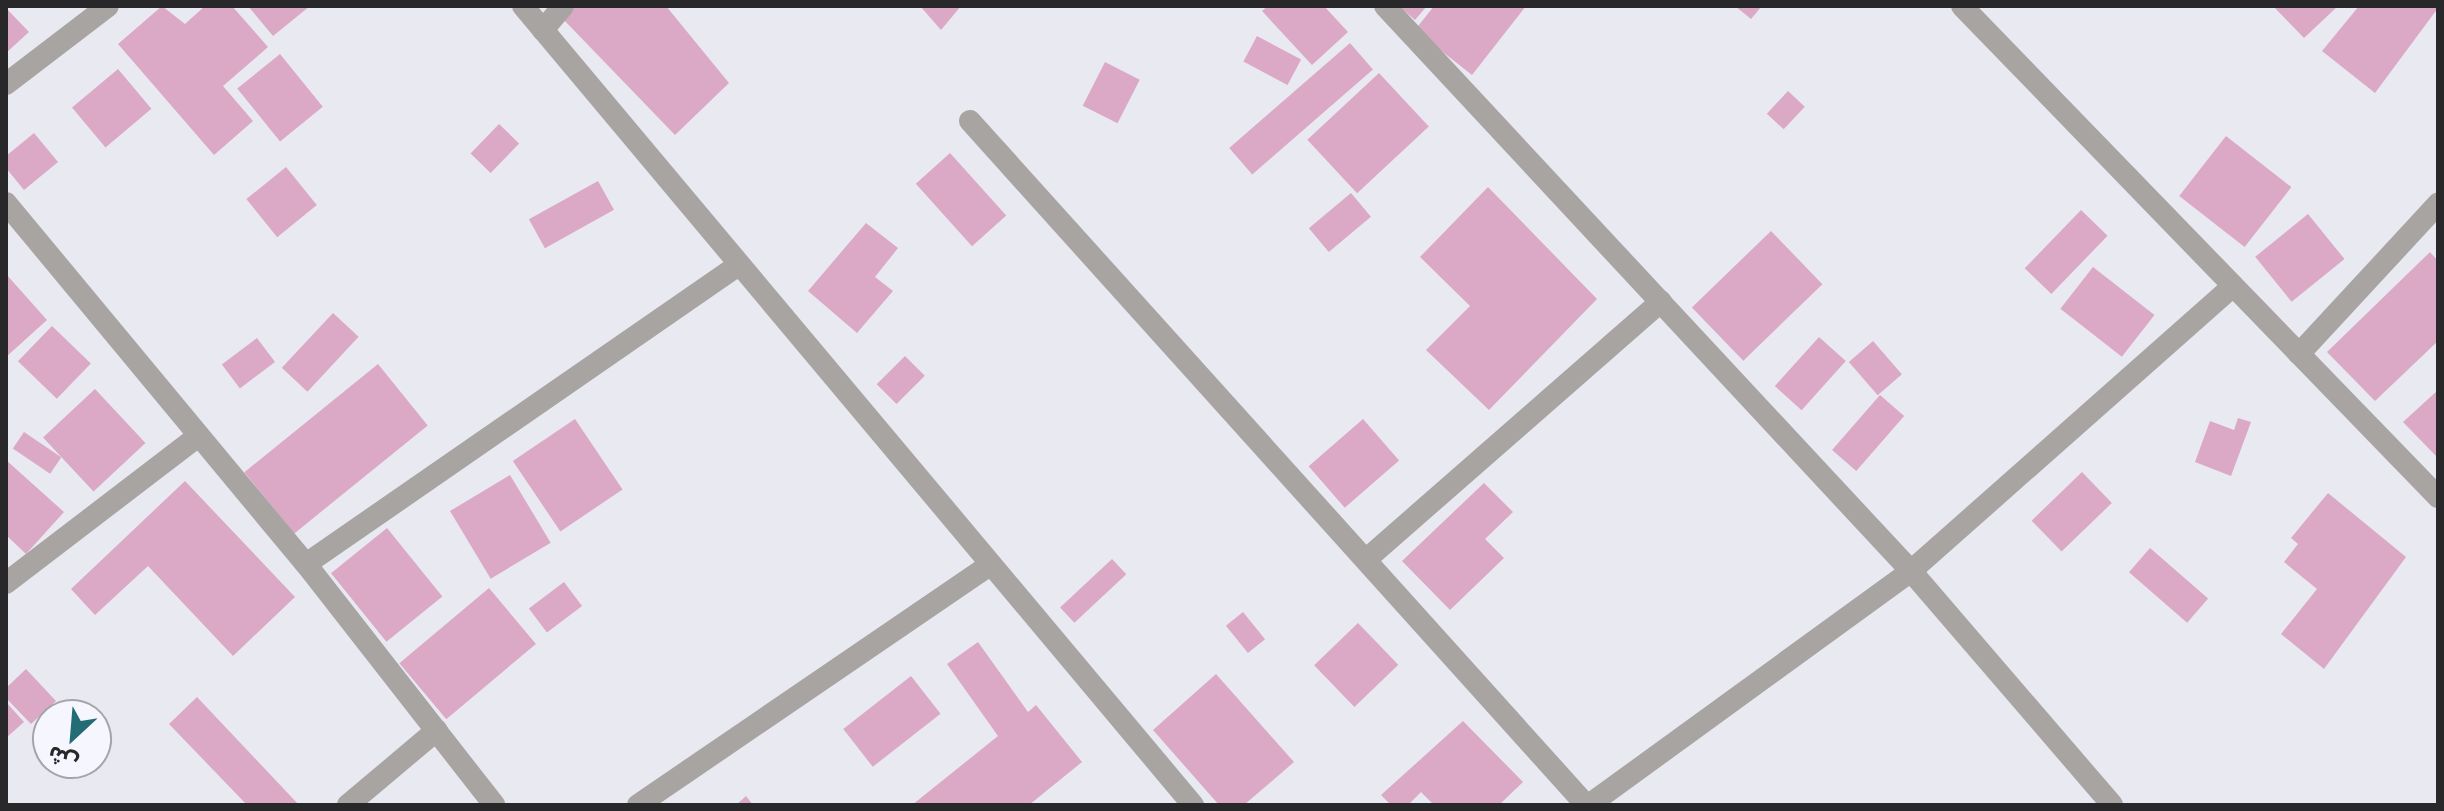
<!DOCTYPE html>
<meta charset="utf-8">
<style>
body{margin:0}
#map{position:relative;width:2444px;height:811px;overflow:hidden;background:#e9e9f1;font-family:Inter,"Noto Sans Arabic",sans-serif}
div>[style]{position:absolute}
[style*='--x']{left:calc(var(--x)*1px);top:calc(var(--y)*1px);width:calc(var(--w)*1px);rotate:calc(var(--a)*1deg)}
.building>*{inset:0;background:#dba9c6;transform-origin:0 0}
.minor>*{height:22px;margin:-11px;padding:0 11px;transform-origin:11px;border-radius:11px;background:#a7a4a2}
span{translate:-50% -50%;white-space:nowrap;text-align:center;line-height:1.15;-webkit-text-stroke:8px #f6f6fe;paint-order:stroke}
.frame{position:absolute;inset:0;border:8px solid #28282a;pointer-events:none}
.north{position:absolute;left:32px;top:699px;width:80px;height:80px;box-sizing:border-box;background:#f6f6fe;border:2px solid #a4a4a9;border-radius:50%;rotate:206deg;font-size:22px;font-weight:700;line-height:32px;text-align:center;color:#28282a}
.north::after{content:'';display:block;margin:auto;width:28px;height:36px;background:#236c76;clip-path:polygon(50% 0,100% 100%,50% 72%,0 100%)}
</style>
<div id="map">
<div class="building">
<div style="clip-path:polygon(162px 6px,185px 24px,205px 6px,232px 6px,268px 47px,223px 86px,253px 121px,214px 155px,118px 44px)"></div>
<div style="clip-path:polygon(248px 6px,310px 6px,273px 36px)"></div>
<div style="clip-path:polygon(574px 6px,666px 6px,729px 83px,675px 135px,562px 18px)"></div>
<div style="clip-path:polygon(920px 6px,961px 6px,941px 30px)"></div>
<div style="clip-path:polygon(1268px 6px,1324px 6px,1348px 32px,1312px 65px,1262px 11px)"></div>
<div style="clip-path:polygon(1399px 6px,1427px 6px,1415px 20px)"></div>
<div style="clip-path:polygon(1434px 6px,1526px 6px,1472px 75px,1415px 30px)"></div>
<div style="clip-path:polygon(1735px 6px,1762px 6px,1751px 19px)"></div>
<div style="clip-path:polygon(2273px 6px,2338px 6px,2304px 38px)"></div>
<div style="clip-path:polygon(2359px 6px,2438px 8px,2375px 93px,2322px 51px)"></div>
<div style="clip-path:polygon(6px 8px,29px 32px,6px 53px)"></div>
<div style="left:1257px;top:36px;width:50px;height:29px;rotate:28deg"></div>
<div style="left:1350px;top:43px;width:35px;height:160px;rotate:49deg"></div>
<div style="left:280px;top:54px;width:68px;height:55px;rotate:51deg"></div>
<div style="left:1105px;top:62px;width:39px;height:49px;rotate:27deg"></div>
<div style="left:118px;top:69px;width:52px;height:60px;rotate:50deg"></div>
<div style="left:1379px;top:73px;width:73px;height:98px;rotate:47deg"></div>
<div style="left:1788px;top:91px;width:23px;height:31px;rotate:43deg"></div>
<div style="left:499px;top:124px;width:28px;height:41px;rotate:44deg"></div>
<div style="clip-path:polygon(34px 133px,58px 162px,24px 190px,6px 168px,6px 156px)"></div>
<div style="left:2226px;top:136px;width:83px;height:76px;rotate:38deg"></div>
<div style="left:950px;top:153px;width:84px;height:46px;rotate:48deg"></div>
<div style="left:286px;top:167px;width:49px;height:51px;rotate:51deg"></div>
<div style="left:598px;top:181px;width:33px;height:79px;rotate:61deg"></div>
<div style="clip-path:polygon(1488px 187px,1597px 299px,1489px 410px,1426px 350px,1470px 306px,1420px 257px)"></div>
<div style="left:1351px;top:193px;width:31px;height:55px;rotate:50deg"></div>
<div style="left:2081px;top:210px;width:37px;height:81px;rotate:44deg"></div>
<div style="left:2308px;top:214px;width:58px;height:68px;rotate:51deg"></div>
<div style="clip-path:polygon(866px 223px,898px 248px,875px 277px,893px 291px,857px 333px,808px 291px)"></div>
<div style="left:1771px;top:231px;width:74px;height:110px;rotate:46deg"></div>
<div style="clip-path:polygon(2430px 252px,2438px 261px,2438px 341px,2375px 401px,2327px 352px)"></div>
<div style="left:2093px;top:267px;width:78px;height:53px;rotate:38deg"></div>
<div style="clip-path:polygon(6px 274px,47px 320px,6px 357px)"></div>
<div style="left:333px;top:313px;width:35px;height:75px;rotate:43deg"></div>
<div style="left:52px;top:326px;width:54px;height:49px;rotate:44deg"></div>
<div style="left:1819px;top:337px;width:36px;height:66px;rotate:42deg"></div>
<div style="left:257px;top:338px;width:30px;height:44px;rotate:53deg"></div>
<div style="left:1873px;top:341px;width:44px;height:32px;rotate:49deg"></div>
<div style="left:905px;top:356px;width:28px;height:40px;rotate:45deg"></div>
<div style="left:378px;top:364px;width:79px;height:172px;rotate:51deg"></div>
<div style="left:95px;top:389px;width:74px;height:71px;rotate:47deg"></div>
<div style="clip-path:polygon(2438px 390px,2438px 454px,2436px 456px,2403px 422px)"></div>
<div style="left:1880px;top:395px;width:32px;height:73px;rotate:41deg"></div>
<div style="clip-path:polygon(2238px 418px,2251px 422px,2231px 476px,2195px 462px,2210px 421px,2234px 430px)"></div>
<div style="left:575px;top:419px;width:85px;height:75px;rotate:56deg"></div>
<div style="left:1363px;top:419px;width:55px;height:72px;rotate:49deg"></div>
<div style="left:24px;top:432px;width:45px;height:20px;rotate:34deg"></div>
<div style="clip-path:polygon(6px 460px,64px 512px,26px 554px,6px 535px)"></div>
<div style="left:2082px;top:472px;width:43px;height:70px;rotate:46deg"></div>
<div style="left:510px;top:475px;width:79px;height:70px;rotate:59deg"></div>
<div style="clip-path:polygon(185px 481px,295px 597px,233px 656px,148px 566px,95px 615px,71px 589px)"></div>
<div style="clip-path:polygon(1484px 483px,1513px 512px,1485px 539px,1504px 558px,1450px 610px,1402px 561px)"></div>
<div style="clip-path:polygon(2328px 493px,2406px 557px,2324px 669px,2281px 634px,2317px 589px,2284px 562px,2298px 544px,2291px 538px)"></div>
<div style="left:387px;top:528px;width:88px;height:72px;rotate:51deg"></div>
<div style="left:2150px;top:548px;width:77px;height:32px;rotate:41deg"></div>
<div style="left:1112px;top:559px;width:21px;height:71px;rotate:47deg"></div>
<div style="left:564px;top:582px;width:30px;height:44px;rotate:53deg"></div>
<div style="left:489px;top:588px;width:73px;height:117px;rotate:50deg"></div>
<div style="left:1243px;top:612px;width:35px;height:22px;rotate:51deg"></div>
<div style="left:1358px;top:623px;width:58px;height:61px;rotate:46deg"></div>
<div style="clip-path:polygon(978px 642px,1028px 712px,1036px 705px,1082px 762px,1029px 805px,912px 805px,998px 736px,947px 664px)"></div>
<div style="clip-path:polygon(26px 669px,56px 701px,31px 724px,6px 698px,6px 688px)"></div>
<div style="clip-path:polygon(1216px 674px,1294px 762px,1244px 805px,1219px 805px,1153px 730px)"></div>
<div style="left:911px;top:676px;width:48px;height:86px;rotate:52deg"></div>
<div style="clip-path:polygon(197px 697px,299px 805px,247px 805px,169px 724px)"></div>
<div style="clip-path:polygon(6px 702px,24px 722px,6px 738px)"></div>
<div style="clip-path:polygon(1463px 721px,1523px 782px,1499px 805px,1434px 805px,1421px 792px,1408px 805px,1391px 805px,1381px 795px)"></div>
<div style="clip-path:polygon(746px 796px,753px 805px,736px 805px)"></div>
</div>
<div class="minor">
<div style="--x:523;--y:6;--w:1043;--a:50.02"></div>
<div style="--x:1385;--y:6;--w:772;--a:47.05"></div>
<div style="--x:1911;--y:571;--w:308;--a:49.3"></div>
<div style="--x:1962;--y:6;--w:684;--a:45.89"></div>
<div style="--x:543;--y:30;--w:31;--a:-50"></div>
<div style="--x:6;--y:84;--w:128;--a:-37.4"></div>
<div style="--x:970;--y:121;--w:920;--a:47.99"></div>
<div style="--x:6;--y:203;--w:469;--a:50.3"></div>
<div style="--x:306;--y:564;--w:306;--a:52"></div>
<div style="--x:2299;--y:354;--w:205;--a:-47.2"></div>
<div style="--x:1369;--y:557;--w:388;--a:-41.2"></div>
<div style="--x:306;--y:564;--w:524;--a:-34.66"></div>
<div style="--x:6;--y:583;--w:242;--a:-37.4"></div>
<div style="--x:348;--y:805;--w:116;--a:-40.1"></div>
<div style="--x:638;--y:805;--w:426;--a:-34.3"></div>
<div style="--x:1589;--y:805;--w:398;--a:-36"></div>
<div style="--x:1911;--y:571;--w:430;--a:-41.5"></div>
</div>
<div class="frame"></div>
<div class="north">ش</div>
</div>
